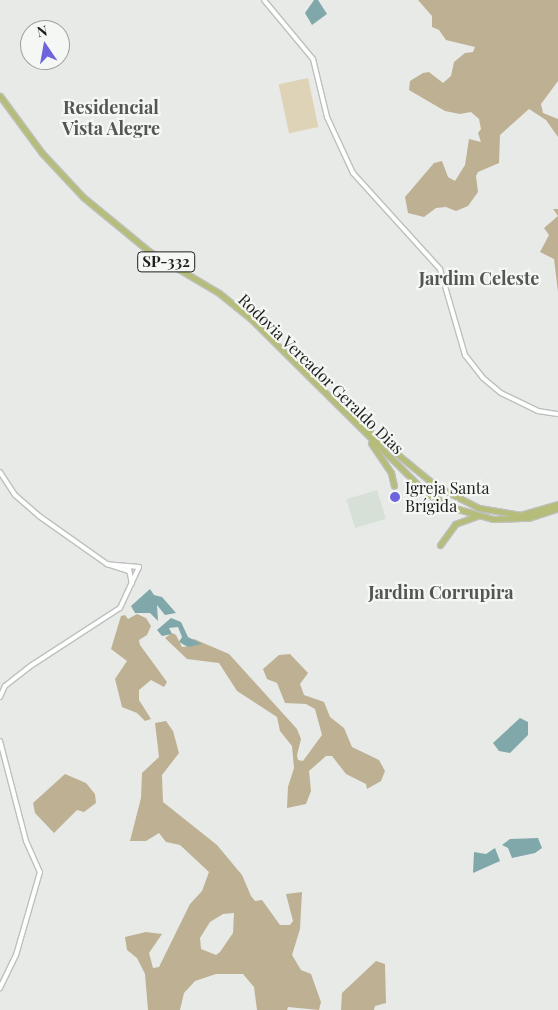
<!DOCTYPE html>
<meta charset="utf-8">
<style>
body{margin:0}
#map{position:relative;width:558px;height:1010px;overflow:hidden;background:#e7eae6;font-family:"Playfair Display",serif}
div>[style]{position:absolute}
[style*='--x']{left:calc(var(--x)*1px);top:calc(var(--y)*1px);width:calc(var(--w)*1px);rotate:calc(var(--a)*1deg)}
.built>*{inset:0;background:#d7e0d6;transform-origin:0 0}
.green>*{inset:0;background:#dfd3b7;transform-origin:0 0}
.forest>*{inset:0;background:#beb092}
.water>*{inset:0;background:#80a8aa}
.roads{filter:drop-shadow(1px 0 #bdc0bd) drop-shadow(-1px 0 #bdc0bd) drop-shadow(0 1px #bdc0bd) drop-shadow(0 -1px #bdc0bd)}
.tertiary>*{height:4px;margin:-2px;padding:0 2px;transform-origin:2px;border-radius:2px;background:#fff}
.primary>*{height:5px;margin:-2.5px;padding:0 2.5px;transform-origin:2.5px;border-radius:2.5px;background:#b6bc79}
.dots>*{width:14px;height:14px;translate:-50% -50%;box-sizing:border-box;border:2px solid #f4f7f3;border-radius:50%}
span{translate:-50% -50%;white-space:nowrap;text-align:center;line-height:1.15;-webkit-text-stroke:4.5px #f4f7f3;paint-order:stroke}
.shield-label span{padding:1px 4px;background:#f4f7f3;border:1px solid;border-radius:4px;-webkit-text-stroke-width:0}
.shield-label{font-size:15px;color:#1d1e1d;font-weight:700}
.street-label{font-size:16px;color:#1d1e1d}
.poi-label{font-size:16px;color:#1d1e1d}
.left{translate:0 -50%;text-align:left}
.neighbourhood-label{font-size:18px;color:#535653;font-weight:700}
.north{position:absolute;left:20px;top:20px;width:50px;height:50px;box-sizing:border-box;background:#f4f7f3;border:1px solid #9ea09d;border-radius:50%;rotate:348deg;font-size:14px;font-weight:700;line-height:20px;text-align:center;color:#1d1e1d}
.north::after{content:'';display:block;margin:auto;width:18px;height:22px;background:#6d64de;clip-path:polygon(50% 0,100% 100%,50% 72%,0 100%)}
</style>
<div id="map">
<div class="built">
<div style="left:377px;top:490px;width:30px;height:32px;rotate:73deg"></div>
</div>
<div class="green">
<div style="left:308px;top:78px;width:50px;height:30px;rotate:78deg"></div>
</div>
<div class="forest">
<div style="clip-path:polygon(418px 0,558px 0,558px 81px,541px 104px,543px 113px,558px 119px,558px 137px,546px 120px,529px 109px,500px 135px,499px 163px,478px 172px,476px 176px,478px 192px,468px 206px,456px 211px,446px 207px,436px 208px,424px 217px,408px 213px,405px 197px,434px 163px,442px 161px,448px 177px,455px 181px,465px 165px,469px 139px,481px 142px,478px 133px,481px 129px,479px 119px,471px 112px,460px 114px,445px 111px,409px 90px,410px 81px,423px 73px,429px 72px,443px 83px,451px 76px,454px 62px,465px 53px,473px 52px,475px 47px,446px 40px,439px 30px,432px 27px,432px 16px)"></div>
<div style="clip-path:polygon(553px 209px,558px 209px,558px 292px,554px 259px,540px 252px,549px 235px,544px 228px,558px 216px)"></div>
<div style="clip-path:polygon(137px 614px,146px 618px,151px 626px,147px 635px,139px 640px,140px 645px,167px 682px,164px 687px,151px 680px,139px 690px,139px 700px,151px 719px,145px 721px,137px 713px,122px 707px,115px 679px,127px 661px,111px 649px,121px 616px,125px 615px,128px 619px)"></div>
<div style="clip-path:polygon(172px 633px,176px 635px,182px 647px,191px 646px,189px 641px,194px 639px,229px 654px,297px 729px,301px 739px,297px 755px,298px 760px,303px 761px,322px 735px,315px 709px,306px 704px,285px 703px,277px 683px,267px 679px,263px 669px,279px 655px,290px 654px,308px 673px,300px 684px,304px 695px,324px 702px,330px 717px,344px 728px,352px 747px,379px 760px,385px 771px,381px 781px,367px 789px,366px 784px,346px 774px,332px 756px,326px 756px,309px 771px,311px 791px,306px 804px,287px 808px,288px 787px,294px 768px,292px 746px,280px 731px,277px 717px,237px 691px,219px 663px,187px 659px,165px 638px)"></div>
<div style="clip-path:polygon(evenodd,166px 721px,173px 731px,179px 753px,162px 775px,163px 802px,217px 845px,242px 875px,251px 896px,255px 901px,262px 900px,280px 925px,290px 925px,293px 921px,286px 894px,302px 892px,300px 929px,292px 955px,301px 970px,311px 974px,321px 1002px,319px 1010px,288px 1007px,287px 1010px,257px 1010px,254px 987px,243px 974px,216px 974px,195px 981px,184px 993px,180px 1010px,148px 1010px,145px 974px,137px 958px,127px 950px,125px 937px,146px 932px,162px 934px,149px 953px,153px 968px,159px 967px,190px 904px,202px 891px,209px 872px,180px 845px,166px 842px,159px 833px,146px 841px,130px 841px,141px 798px,142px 773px,159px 757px,155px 723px,166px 721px,234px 913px,233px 933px,220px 952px,216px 955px,201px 949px,200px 938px,210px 922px,223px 914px,234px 913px)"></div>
<div style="clip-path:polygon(65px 774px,86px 783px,95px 794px,96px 803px,84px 812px,77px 810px,54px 833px,35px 813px,33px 803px)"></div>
<div style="clip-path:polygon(376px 961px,385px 964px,386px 1003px,375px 1006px,374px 1010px,341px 1010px,342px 993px)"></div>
</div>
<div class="water">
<div style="clip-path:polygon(314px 0,318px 0,327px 14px,312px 25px,305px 13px)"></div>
<div style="clip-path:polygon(150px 589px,154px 595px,162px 597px,176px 613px,165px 615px,157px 605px,158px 621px,150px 613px,135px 613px,131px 606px)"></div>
<div style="clip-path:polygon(171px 618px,181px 622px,188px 637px,202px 644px,188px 647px,179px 642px,182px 637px,178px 627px,169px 628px,172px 634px,162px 636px,157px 630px)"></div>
<div style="clip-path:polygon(520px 718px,528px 722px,528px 735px,510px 753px,499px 751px,493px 743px)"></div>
<div style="clip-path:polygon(538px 838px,542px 848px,535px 853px,512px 858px,508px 848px,502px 845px,510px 839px)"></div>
<div style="clip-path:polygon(495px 848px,500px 861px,473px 873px,474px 852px,486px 854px)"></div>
</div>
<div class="roads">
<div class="tertiary">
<div style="--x:264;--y:0;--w:77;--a:50.3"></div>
<div style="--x:313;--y:59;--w:60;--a:76.4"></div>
<div style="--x:327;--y:117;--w:62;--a:65.1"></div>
<div style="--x:353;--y:173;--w:130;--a:47.8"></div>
<div style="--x:440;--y:269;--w:90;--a:73.8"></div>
<div style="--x:465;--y:355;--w:29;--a:52"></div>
<div style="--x:483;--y:378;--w:23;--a:40"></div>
<div style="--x:501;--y:393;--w:41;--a:25.9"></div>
<div style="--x:538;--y:411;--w:20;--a:9"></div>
<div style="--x:0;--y:472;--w:27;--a:57"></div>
<div style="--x:15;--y:495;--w:32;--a:41"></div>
<div style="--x:39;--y:516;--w:83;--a:35.2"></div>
<div style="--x:107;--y:564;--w:23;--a:18"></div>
<div style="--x:129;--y:569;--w:15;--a:79"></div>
<div style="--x:0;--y:697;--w:12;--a:-66"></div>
<div style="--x:5;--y:686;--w:31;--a:-38"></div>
<div style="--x:29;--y:667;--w:108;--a:-33"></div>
<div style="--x:120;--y:608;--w:45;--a:-65.1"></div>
<div style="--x:139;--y:567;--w:32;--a:-175"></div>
<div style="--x:0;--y:741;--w:103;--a:75.4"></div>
<div style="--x:26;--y:841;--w:34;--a:66"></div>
<div style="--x:40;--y:872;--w:86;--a:106.1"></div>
<div style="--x:16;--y:955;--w:37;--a:116"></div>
</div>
<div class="primary">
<div style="--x:0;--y:96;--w:71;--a:53.6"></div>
<div style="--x:42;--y:153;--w:60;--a:47"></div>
<div style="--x:83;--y:197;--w:87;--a:39.4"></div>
<div style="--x:150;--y:252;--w:80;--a:30.7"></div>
<div style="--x:219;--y:293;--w:41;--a:39.1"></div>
<div style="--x:251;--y:319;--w:247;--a:44.8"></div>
<div style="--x:426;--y:493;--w:36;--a:27"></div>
<div style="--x:458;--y:509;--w:35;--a:16"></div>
<div style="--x:492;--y:519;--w:36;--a:-2"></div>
<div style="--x:528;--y:518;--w:32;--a:-18"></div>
<div style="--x:352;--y:417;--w:109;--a:39.4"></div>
<div style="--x:436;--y:486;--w:48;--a:27.1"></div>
<div style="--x:479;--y:508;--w:42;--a:9.7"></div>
<div style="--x:371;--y:443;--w:36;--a:56"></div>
<div style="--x:391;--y:473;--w:13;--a:77"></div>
<div style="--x:517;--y:516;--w:43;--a:-16.3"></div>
<div style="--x:440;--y:545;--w:26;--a:-54"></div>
<div style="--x:455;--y:524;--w:23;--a:-20"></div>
</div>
</div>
<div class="dots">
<div style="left:395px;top:497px;background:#6d64de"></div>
</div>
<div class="shield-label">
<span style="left:166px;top:262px">SP-332</span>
</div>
<div class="street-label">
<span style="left:321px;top:374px;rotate:44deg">Rodovia Vereador Geraldo Dias</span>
</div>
<div class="poi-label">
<span class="left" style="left:405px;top:497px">Igreja Santa<br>Brígida</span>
</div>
<div class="neighbourhood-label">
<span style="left:111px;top:118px">Residencial<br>Vista Alegre</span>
<span style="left:479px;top:278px">Jardim Celeste</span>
<span style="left:441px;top:592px">Jardim Corrupira</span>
</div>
<div class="north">N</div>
</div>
